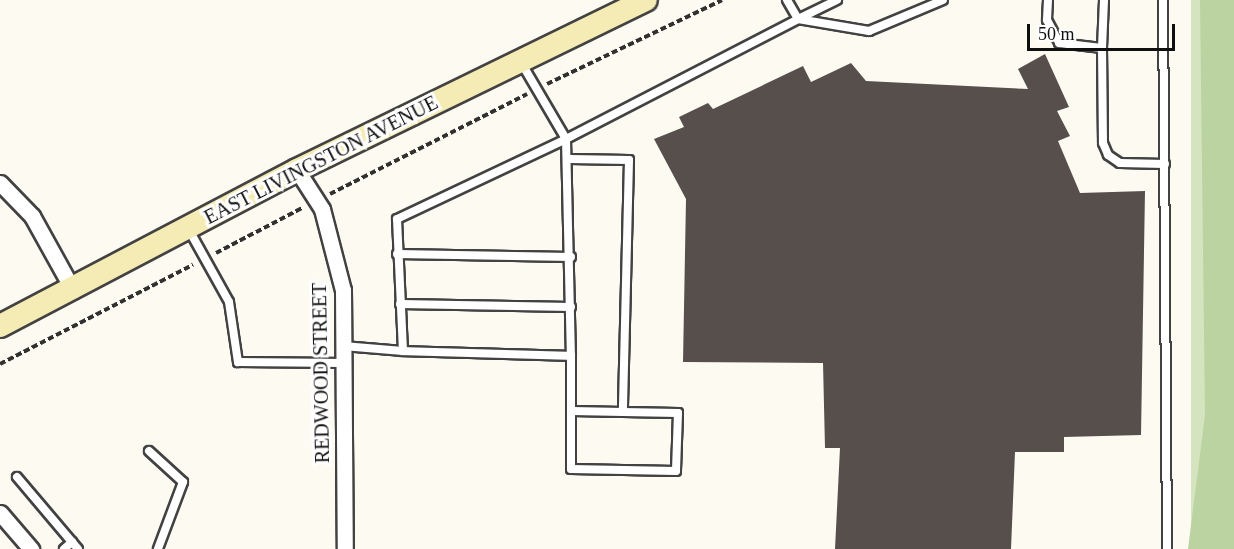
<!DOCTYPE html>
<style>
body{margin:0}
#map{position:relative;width:1234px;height:549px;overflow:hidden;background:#fdfaf2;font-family:"Times New Roman",serif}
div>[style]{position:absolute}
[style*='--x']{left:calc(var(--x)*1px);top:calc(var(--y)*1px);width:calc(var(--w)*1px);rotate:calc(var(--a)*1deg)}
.green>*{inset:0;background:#d4e4bf;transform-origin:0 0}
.forest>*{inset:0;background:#bad3a0}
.building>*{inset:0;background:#564f4c}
.path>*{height:4px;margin-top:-2px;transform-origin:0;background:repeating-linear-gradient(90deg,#313131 0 6px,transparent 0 9px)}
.roads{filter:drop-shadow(2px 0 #424242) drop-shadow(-2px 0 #424242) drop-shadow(0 2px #424242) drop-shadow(0 -2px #424242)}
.service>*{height:8px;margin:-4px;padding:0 4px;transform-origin:4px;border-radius:4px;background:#fff}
.minor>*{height:15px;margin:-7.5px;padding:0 7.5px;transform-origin:7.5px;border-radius:7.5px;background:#fff}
.secondary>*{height:22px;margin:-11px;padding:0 11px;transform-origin:11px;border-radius:11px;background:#f5ebb5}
span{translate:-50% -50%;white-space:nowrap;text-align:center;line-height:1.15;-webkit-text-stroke:6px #fff;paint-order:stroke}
.street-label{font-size:20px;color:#0f0f0f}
.scale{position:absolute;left:1027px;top:24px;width:148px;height:27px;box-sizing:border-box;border:3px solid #0f0f0f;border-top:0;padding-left:8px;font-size:18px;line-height:21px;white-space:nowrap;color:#0f0f0f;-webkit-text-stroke:4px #fff;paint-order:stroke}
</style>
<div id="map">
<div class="green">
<div style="left:1191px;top:0;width:43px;height:549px"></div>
</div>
<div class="forest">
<div style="clip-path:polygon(1200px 0,1234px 0,1234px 549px,1188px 549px,1205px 415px)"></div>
</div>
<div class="building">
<div style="clip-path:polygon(1045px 54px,1069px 107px,1057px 111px,1070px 136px,1058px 141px,1080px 193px,1145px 191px,1141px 435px,1064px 437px,1064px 452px,1015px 452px,1011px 549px,835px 549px,840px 448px,825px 448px,823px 363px,683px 362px,686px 199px,654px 139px,684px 127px,679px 117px,708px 103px,713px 109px,803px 66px,811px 82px,851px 63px,866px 81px,1028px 89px,1018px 69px)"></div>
</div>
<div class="path">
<div style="--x:547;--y:84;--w:194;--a:-25.6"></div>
<div style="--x:330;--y:194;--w:221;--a:-26.9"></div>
<div style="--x:216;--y:253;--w:97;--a:-27.6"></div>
<div style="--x:0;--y:364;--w:217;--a:-27.2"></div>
</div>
<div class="roads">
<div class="service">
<div style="--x:837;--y:0;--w:43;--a:154"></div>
<div style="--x:798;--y:19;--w:72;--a:9.6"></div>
<div style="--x:869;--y:31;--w:80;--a:-22.7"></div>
<div style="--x:1048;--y:0;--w:20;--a:93"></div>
<div style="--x:1047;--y:20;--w:26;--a:62"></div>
<div style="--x:1059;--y:43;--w:43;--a:6.6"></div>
<div style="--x:1102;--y:48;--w:95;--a:89.4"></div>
<div style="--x:1103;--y:143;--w:13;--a:67"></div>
<div style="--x:1108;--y:155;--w:14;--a:34"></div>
<div style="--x:1120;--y:163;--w:45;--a:1.3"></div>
<div style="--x:1163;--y:0;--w:549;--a:89.58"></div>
<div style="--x:1102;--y:48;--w:48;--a:-87.6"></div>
<div style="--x:522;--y:64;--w:87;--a:59.6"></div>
<div style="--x:566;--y:139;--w:261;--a:-27.3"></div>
<div style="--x:798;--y:19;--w:22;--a:-120"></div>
<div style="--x:570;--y:159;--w:59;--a:1"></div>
<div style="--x:629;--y:160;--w:252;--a:91.4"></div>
<div style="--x:623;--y:412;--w:55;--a:1"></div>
<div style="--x:678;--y:413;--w:58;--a:92"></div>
<div style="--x:676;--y:471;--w:105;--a:-178.9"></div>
<div style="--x:571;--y:469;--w:113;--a:-90"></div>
<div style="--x:189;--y:230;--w:82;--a:60.9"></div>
<div style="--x:229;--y:302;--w:61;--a:81.5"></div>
<div style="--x:238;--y:362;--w:106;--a:0.5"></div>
<div style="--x:397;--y:254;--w:174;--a:1"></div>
<div style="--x:400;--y:304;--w:171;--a:1"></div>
<div style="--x:343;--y:346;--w:60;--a:4.8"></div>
<div style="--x:403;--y:351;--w:132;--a:-92.6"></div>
<div style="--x:397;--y:219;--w:187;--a:-25.3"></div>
<div style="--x:566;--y:139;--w:217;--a:88.7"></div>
<div style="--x:571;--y:356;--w:168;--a:-178.3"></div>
<div style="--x:572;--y:411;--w:51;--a:1.1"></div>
<div style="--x:149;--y:451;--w:46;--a:42.4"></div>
<div style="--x:183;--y:482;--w:72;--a:110.5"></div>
<div style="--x:17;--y:477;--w:85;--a:49.8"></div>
<div style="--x:64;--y:549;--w:11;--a:-41"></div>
<div style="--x:72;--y:542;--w:9;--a:49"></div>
</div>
<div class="minor">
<div style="--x:297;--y:170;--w:46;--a:57.3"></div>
<div style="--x:322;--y:209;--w:84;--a:75.5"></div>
<div style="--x:343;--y:290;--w:259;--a:89.6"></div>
<div style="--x:0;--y:183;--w:46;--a:45.9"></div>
<div style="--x:32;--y:216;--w:85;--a:61"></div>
<div style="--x:0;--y:513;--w:48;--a:49.3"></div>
</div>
<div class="secondary">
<div style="--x:0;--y:326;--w:335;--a:-27.7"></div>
<div style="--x:297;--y:170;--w:388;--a:-26"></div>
</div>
</div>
<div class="street-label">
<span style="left:321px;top:160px;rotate:-27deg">EAST LIVINGSTON AVENUE</span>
<span style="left:321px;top:373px;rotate:-91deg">REDWOOD STREET</span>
</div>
<div class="scale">50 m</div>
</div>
